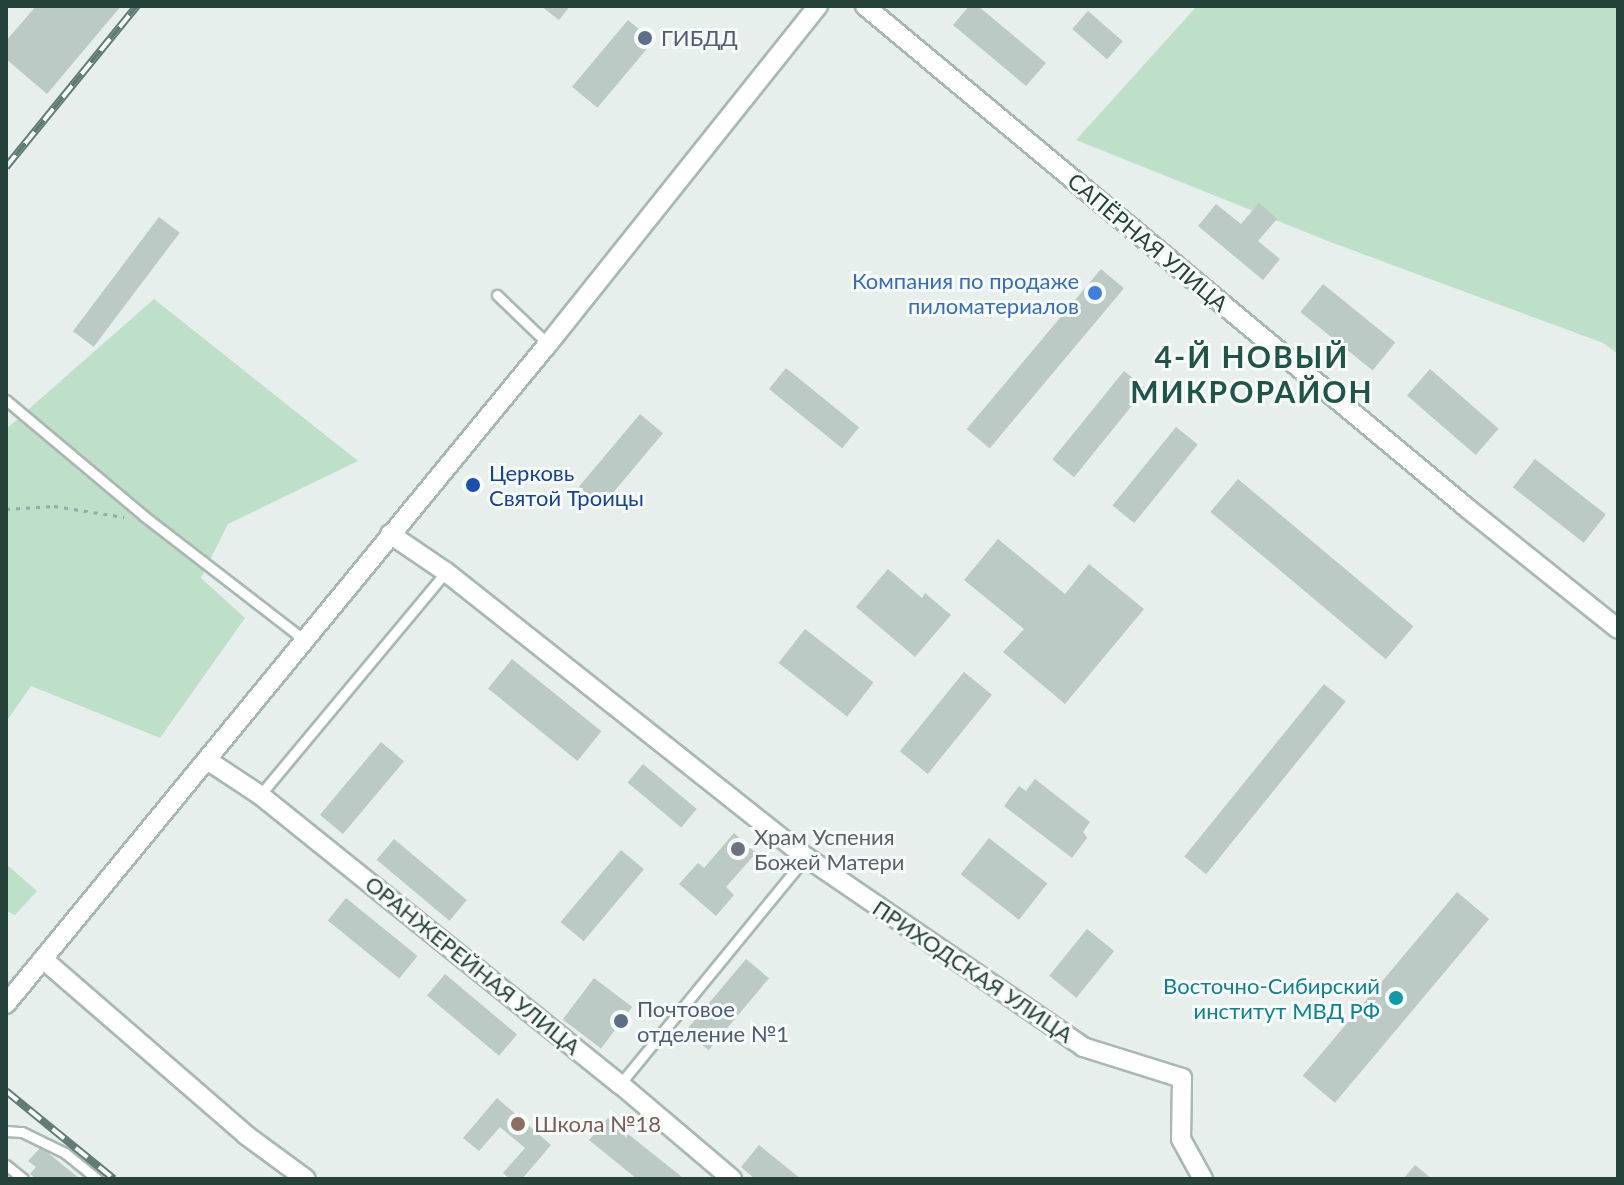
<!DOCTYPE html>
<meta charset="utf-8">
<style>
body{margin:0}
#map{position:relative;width:1624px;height:1185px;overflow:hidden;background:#e6efeb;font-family:Lato,sans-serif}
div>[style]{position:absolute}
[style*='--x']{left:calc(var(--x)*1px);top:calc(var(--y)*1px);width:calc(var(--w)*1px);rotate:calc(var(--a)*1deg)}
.green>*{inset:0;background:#bfe0c8}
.building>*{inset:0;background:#bbcac4;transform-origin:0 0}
.path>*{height:3px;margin-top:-1.5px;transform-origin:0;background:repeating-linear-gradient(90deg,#86b3a5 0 4px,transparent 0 10px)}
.roads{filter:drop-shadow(2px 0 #a8b8b2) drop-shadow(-2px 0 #a8b8b2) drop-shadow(0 2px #a8b8b2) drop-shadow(0 -2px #a8b8b2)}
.lane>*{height:9px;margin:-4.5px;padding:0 4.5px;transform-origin:4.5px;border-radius:4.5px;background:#fff}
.street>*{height:18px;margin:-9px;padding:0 9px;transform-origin:9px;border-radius:9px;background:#fff}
.rail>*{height:8px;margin-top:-4px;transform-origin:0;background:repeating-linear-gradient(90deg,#f7fbf9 0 15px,#5f7d75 0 30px);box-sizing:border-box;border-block:2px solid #5f7d75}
.dots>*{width:22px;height:22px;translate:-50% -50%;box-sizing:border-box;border:4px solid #f7fbf9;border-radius:50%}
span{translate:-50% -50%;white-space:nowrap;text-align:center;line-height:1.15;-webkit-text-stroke:6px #f7fbf9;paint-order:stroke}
.service-label{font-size:22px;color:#4e5e75}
.left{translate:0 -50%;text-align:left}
.street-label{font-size:22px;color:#24423a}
.shop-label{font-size:22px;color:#366cbe}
.right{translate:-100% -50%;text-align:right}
.transit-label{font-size:22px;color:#164399}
.worship-label{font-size:22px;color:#5b616d}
.culture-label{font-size:22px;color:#0d838f}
.education-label{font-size:22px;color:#785e54}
.district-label{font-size:30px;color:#1f5548;font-weight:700;letter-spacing:2px}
.frame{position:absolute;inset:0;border:8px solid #24423a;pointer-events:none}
</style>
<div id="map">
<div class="green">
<div style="clip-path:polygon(1197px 6px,1618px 6px,1618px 354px,1603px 343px,1333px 243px,1076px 140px)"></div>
<div style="clip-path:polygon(154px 299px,358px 461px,228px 524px,201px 578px,245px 618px,160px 738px,31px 686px,6px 722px,6px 429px)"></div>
<div style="clip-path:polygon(6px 864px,37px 891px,15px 915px,6px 911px)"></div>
</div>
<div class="building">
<div style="clip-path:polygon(36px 6px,121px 6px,47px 94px,6px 59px,6px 41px)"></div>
<div style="clip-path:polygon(541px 6px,570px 6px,559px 20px)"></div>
<div style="clip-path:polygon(969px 6px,978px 6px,1046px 63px,1026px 86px,953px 25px)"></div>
<div style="left:1088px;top:11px;width:46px;height:24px;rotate:41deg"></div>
<div style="left:628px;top:20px;width:33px;height:87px;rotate:40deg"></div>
<div style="clip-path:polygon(1259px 203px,1277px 219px,1258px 241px,1280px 259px,1263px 280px,1198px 226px,1216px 204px,1241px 224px)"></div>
<div style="left:159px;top:217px;width:26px;height:143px;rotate:37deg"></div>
<div style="left:1101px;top:269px;width:30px;height:209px;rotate:40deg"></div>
<div style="left:1323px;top:284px;width:93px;height:36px;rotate:39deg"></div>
<div style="left:786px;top:368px;width:94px;height:27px;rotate:39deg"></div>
<div style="left:1430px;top:369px;width:91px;height:35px;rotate:41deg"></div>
<div style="left:1124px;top:371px;width:28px;height:114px;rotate:39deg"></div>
<div style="left:640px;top:414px;width:30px;height:95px;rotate:40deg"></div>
<div style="left:1176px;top:427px;width:28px;height:101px;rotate:39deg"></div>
<div style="left:1535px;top:459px;width:90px;height:36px;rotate:38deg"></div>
<div style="left:1238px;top:479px;width:229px;height:43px;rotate:40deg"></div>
<div style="clip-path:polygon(998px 539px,1065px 594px,1089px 564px,1144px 609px,1065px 704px,1003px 652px,1024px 629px,964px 580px)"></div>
<div style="clip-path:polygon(888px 569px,922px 598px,925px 593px,951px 615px,915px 657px,856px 607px)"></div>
<div style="left:805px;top:629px;width:87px;height:43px;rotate:38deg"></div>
<div style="left:512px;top:659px;width:115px;height:38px;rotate:39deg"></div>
<div style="left:964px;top:672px;width:36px;height:102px;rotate:39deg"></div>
<div style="left:1324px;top:684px;width:28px;height:222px;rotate:39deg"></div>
<div style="left:381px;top:742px;width:30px;height:95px;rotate:40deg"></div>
<div style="left:643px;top:764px;width:70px;height:24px;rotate:40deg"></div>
<div style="clip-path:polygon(1035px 779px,1090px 822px,1083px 832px,1087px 838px,1072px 858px,1004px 806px,1019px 786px,1026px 791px)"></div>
<div style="clip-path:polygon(734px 833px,756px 853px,726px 887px,734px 895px,716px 916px,679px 884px,698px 863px,704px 868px)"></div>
<div style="left:989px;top:838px;width:74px;height:46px;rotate:38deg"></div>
<div style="left:394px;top:839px;width:95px;height:27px;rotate:40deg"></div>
<div style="left:621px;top:850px;width:30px;height:94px;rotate:40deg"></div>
<div style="left:1457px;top:892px;width:42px;height:240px;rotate:40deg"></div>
<div style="left:346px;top:898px;width:92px;height:29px;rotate:39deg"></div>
<div style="left:1087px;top:929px;width:35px;height:60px;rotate:39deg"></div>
<div style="left:746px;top:959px;width:30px;height:94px;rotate:40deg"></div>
<div style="left:445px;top:974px;width:94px;height:28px;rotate:40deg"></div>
<div style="left:594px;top:978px;width:48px;height:52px;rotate:37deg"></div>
<div style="clip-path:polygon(497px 1098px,551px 1145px,522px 1179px,510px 1179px,503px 1173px,525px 1148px,500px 1127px,479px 1151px,463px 1138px)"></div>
<div style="clip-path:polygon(608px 1118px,682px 1177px,637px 1179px,589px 1140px)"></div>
<div style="clip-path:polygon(759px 1145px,801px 1179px,755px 1179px,741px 1167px)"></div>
<div style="clip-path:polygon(41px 1147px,80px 1179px,36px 1179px,30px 1174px,36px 1167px,28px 1161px)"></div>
<div style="clip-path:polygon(1415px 1165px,1432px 1179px,1403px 1179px)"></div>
</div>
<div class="path">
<div style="--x:6;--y:509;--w:48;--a:-3.6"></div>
<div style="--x:54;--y:506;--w:71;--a:8.9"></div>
</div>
<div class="roads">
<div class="lane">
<div style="--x:497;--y:295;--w:71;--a:43.9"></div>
<div style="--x:6;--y:400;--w:180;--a:40"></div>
<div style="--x:144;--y:516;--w:201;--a:37.7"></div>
<div style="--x:260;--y:795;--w:290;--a:-50.2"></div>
<div style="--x:620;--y:1084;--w:293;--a:-50.7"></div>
<div style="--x:6;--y:1131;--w:16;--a:4"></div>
<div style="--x:22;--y:1132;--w:48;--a:26"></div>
<div style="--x:65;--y:1153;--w:41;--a:39.1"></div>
<div style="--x:6;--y:1165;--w:22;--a:39"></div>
</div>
<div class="street">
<div style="--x:865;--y:6;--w:784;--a:39.82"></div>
<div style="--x:1467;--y:508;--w:193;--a:38.7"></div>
<div style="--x:390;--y:534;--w:68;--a:34.2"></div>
<div style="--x:446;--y:572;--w:459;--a:38.4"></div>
<div style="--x:806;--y:857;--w:336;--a:34.4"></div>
<div style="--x:1083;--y:1047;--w:104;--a:17.4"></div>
<div style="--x:1182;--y:1078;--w:61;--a:90.9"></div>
<div style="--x:1181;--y:1139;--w:46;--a:61.2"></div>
<div style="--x:207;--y:760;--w:64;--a:33.4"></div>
<div style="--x:260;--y:795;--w:462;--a:38.8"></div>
<div style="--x:620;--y:1084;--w:147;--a:40.3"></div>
<div style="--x:43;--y:959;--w:269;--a:40.9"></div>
<div style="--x:246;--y:1135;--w:74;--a:36.3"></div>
<div style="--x:6;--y:1004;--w:854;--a:-50.61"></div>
<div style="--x:548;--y:344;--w:433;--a:-51.4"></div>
</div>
</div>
<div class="rail">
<div style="--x:6;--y:167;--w:208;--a:-50.9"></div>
<div style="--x:6;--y:1091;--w:139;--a:39.2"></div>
</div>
<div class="dots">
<div style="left:645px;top:38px;background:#5c6f8a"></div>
<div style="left:1095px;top:293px;background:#3f7fe0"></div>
<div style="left:473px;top:485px;background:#1a4fb4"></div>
<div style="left:738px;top:849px;background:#6b7280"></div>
<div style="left:1396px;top:998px;background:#0f9aa8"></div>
<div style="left:621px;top:1021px;background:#5c6f8a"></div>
<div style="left:518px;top:1124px;background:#8d6e63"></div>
</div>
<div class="service-label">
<span class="left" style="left:661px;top:38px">ГИБДД</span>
<span class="left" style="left:637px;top:1021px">Почтовое<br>отделение №1</span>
</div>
<div class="street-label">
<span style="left:1148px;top:242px;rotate:40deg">САПЁРНАЯ УЛИЦА</span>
<span style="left:473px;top:965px;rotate:39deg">ОРАНЖЕРЕЙНАЯ УЛИЦА</span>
<span style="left:973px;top:971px;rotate:34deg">ПРИХОДСКАЯ УЛИЦА</span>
</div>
<div class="shop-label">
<span class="right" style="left:1079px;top:293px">Компания по продаже<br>пиломатериалов</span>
</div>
<div class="transit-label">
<span class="left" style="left:489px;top:485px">Церковь<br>Святой Троицы</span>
</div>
<div class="worship-label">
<span class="left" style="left:754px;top:849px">Храм Успения<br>Божей Матери</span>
</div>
<div class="culture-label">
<span class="right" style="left:1380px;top:998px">Восточно-Сибирский<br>институт МВД РФ</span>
</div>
<div class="education-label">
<span class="left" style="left:534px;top:1124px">Школа №18</span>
</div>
<div class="district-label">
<span style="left:1252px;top:373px">4-Й НОВЫЙ<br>МИКРОРАЙОН</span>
</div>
<div class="frame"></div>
</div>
